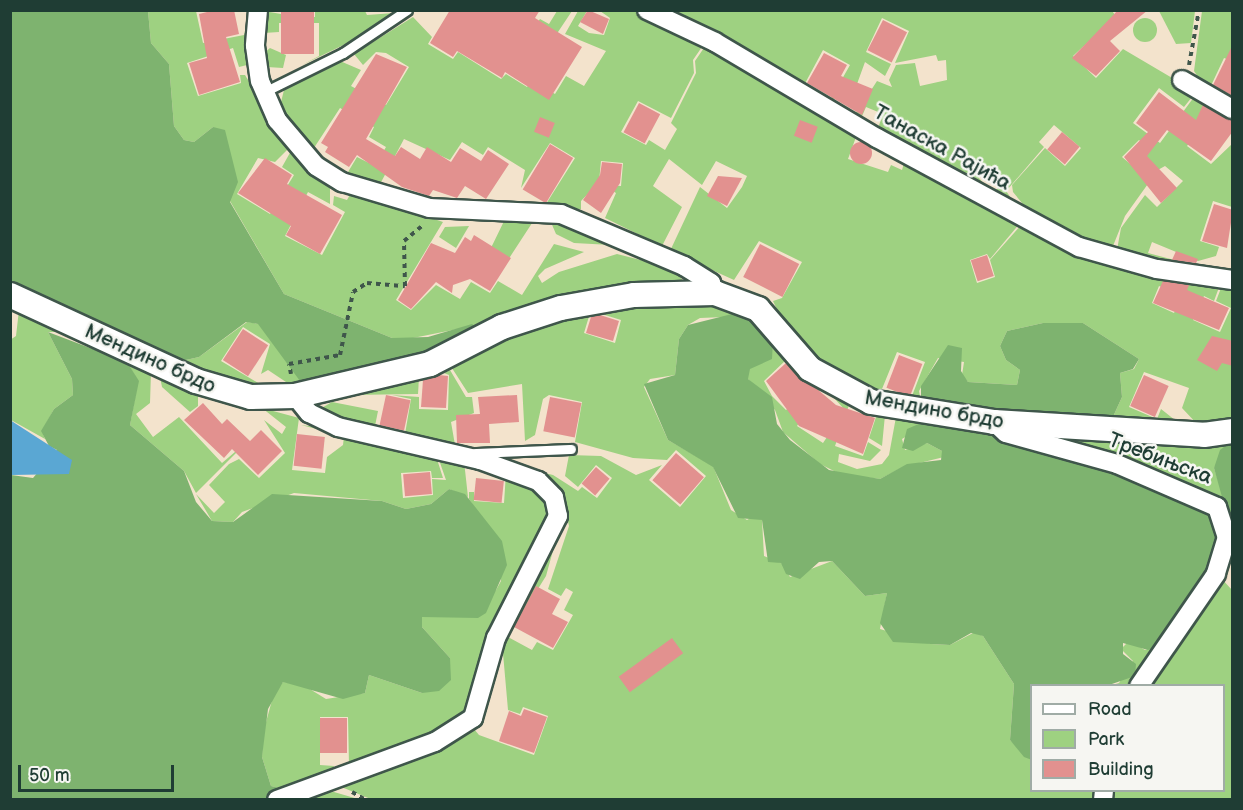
<!DOCTYPE html>
<meta charset="utf-8">
<style>
body{margin:0}
#map{position:relative;width:1243px;height:810px;overflow:hidden;background:#f3e3cc;font-family:"Balsamiq Sans",sans-serif}
div>[style]{position:absolute}
[style*='--x']{left:calc(var(--x)*1px);top:calc(var(--y)*1px);width:calc(var(--w)*1px);rotate:calc(var(--a)*1deg)}
.green>*{inset:0;background:#9ed181}
.round{border-radius:50%}
.forest>*{inset:0;background:#7eb36f}
.water>*{inset:0;background:#5aa7d3}
.building>*{inset:0;background:#e2918f;transform-origin:0 0}
.path>*{height:4px;margin-top:-2px;transform-origin:0;background:repeating-linear-gradient(90deg,#3f564b 0 4.5px,transparent 0 9px)}
.roads{filter:drop-shadow(2px 0 #3f564b) drop-shadow(-2px 0 #3f564b) drop-shadow(0 2px #3f564b) drop-shadow(0 -2px #3f564b)}
.service>*{height:9px;margin:-4.5px;padding:0 4.5px;transform-origin:4.5px;border-radius:4.5px;background:#fff}
.minor>*{height:18px;margin:-9px;padding:0 9px;transform-origin:9px;border-radius:9px;background:#fff}
.tertiary>*{height:24px;margin:-12px;padding:0 12px;transform-origin:12px;border-radius:12px;background:#fff}
span{translate:-50% -50%;white-space:nowrap;text-align:center;line-height:1.15;-webkit-text-stroke:5px #f6f6f2;paint-order:stroke}
.street-label{font-size:21px;color:#1f3d34}
.frame{position:absolute;inset:0;border:12px solid #1f3d34;pointer-events:none}
.legend{position:absolute;left:1030px;top:684px;width:195px;height:108px;box-sizing:border-box;background:#f6f6f2;border:2px solid #a0aca6;margin:0;padding:8px 10px;list-style:none;font-size:18px;color:#1f3d34}
.legend li{display:flex;align-items:center;gap:12px;height:30px}
.legend b{width:30px;border:2px solid #a0aca6}
.scale{position:absolute;left:18px;top:765px;width:156px;height:27px;box-sizing:border-box;border:3px solid #1f3d34;border-top:0;padding-left:8px;font-size:18px;line-height:21px;white-space:nowrap;color:#1f3d34;-webkit-text-stroke:4px #f6f6f2;paint-order:stroke}
</style>
<div id="map">
<div class="green">
<div style="clip-path:polygon(315px 10px,365px 11px,367px 15px,394px 13px,358px 38px,302px 65px,319px 56px,319px 23px,302px 23px,302px 17px,315px 17px)"></div>
<div style="clip-path:polygon(148px 11px,196px 11px,203px 43px,244px 35px,250px 11px,251px 64px,239px 67px,233px 48px,187px 63px,198px 96px,241px 83px,240px 75px,245px 75px,289px 148px,275px 162px,258px 158px,237px 194px,270px 214px,294px 175px,282px 167px,291px 151px,330px 182px,330px 204px,308px 192px,285px 236px,322px 255px,345px 212px,333px 205px,334px 196px,347px 200px,352px 191px,443px 222px,396px 300px,411px 310px,436px 285px,460px 299px,471px 282px,490px 293px,498px 281px,522px 295px,554px 244px,584px 252px,545px 269px,538px 276px,542px 283px,559px 272px,617px 254px,672px 268px,685px 283px,408px 339px,392px 338px,284px 294px,230px 201px,213px 127px,194px 142px,184px 140px,174px 126px,169px 64px,151px 43px)"></div>
<div style="clip-path:polygon(264px 11px,298px 17px,298px 23px,279px 23px,279px 32px,264px 33px)"></div>
<div style="clip-path:polygon(557px 11px,572px 11px,554px 38px,535px 26px,540px 19px,549px 24px)"></div>
<div style="clip-path:polygon(578px 11px,587px 11px,578px 26px,589px 33px,604px 35px,610px 18px,600px 11px,638px 11px,706px 41px,693px 60px,694px 73px,671px 118px,638px 101px,621px 132px,646px 145px,649px 140px,665px 150px,677px 129px,671px 123px,696px 73px,695px 61px,708px 42px,876px 144px,856px 137px,848px 159px,888px 172px,891px 165px,902px 170px,905px 160px,1021px 222px,990px 259px,987px 254px,970px 260px,977px 283px,995px 277px,990px 260px,1023px 223px,1177px 276px,1171px 291px,1159px 286px,1152px 303px,1174px 313px,1182px 296px,1172px 291px,1178px 276px,1221px 282px,1214px 301px,1204px 296px,1193px 320px,1220px 332px,1231px 308px,1216px 301px,1223px 283px,1232px 284px,1232px 421px,1199px 426px,1182px 408px,1189px 388px,1144px 372px,1129px 407px,1157px 419px,1161px 409px,1180px 424px,1112px 419px,1122px 397px,1120px 373px,1134px 369px,1139px 359px,1083px 323px,1043px 323px,1007px 331px,1000px 346px,1006px 360px,1020px 370px,1017px 385px,968px 382px,962px 375px,964px 362px,938px 358px,919px 391px,921px 402px,912px 396px,925px 362px,897px 352px,882px 389px,872px 392px,821px 366px,781px 318px,773px 301px,782px 298px,802px 262px,759px 241px,734px 280px,670px 251px,700px 187px,727px 208px,742px 187px,747px 176px,716px 161px,702px 185px,669px 159px,653px 186px,682px 207px,662px 246px,605px 218px,616px 193px,603px 185px,621px 186px,623px 163px,601px 161px,599px 182px,581px 201px,581px 209px,568px 210px,546px 204px,575px 158px,550px 143px,521px 188px,525px 170px,488px 147px,483px 155px,462px 142px,450px 160px,404px 139px,379px 186px,348px 172px,357px 157px,375px 166px,386px 147px,369px 137px,374px 127px,340px 108px,312px 151px,280px 106px,285px 86px,340px 61px,361px 70px,351px 86px,386px 105px,409px 67px,386px 53px,376px 52px,363px 65px,354px 54px,413px 17px,432px 37px,428px 44px,453px 59px,458px 52px,501px 79px,506px 74px,527px 87px,532px 80px,555px 94px,566px 76px,584px 86px,606px 51px,565px 34px)"></div>
<div style="clip-path:polygon(655px 11px,1112px 11px,1116px 16px,1073px 56px,1096px 78px,1123px 49px,1179px 82px,1192px 97px,1184px 107px,1159px 88px,1133px 123px,1160px 143px,1194px 97px,1232px 114px,1231px 132px,1208px 117px,1187px 146px,1211px 164px,1232px 144px,1232px 207px,1213px 201px,1200px 241px,1219px 247px,1216px 256px,1198px 261px,1152px 242px,1148px 253px,1223px 273px,1116px 255px,1121px 228px,1145px 195px,1157px 207px,1183px 181px,1165px 166px,1156px 171px,1143px 156px,1149px 149px,1139px 140px,1122px 157px,1148px 179px,1155px 174px,1125px 216px,1111px 251px,1104px 254px,1036px 220px,1013px 192px,1012px 185px,1045px 148px,1065px 166px,1081px 148px,1054px 125px,1039px 142px,1044px 147px,1008px 189px,991px 166px,978px 177px,992px 193px,1002px 185px,1021px 213px,864px 126px,877px 131px,883px 114px,866px 107px,859px 123px,836px 110px,857px 112px,877px 81px,892px 87px,889px 80px,896px 65px,915px 63px,920px 86px,947px 80px,946px 60px,938px 61px,936px 55px,895px 63px,909px 31px,882px 18px,866px 52px,891px 64px,885px 76px,865px 62px,853px 95px,845px 91px,829px 102px,850px 65px,823px 50px,802px 89px)"></div>
<div style="clip-path:polygon(1159px 11px,1195px 11px,1191px 43px,1176px 44px)"></div>
<div style="clip-path:polygon(1202px 11px,1232px 11px,1232px 61px,1224px 58px,1208px 92px,1194px 71px)"></div>
<div class="round" style="left:1133px;top:18px;width:24px;height:24px"></div>
<div style="clip-path:polygon(270px 48px,286px 55px,283px 68px,267px 67px,264px 53px)"></div>
<div style="clip-path:polygon(507px 215px,546px 216px,611px 245px,574px 243px,556px 234px,550px 220px,536px 217px,506px 263px,489px 252px)"></div>
<div style="clip-path:polygon(469px 226px,456px 248px,439px 237px,445px 227px)"></div>
<div style="clip-path:polygon(663px 301px,708px 301px,749px 316px,700px 318px,688px 325px,679px 339px,675px 375px,650px 379px,644px 387px,668px 440px,713px 466px,731px 510px,747px 520px,754px 516px,762px 520px,764px 556px,783px 564px,790px 577px,832px 561px,865px 596px,887px 593px,880px 629px,931px 644px,950px 645px,975px 632px,983px 636px,1014px 684px,1010px 740px,1031px 760px,1032px 790px,1099px 791px,1098px 800px,373px 800px,339px 786px,480px 721px,474px 729px,479px 735px,534px 755px,548px 716px,523px 707px,520px 714px,508px 710px,502px 642px,559px 529px,546px 576px,508px 637px,532px 650px,537px 642px,553px 650px,573px 615px,564px 610px,573px 592px,566px 588px,561px 596px,548px 589px,569px 526px,563px 498px,520px 467px,553px 475px,578px 491px,582px 487px,597px 498px,612px 478px,596px 465px,578px 487px,565px 476px,569px 455px,601px 456px,636px 475px,662px 465px,649px 480px,680px 507px,706px 476px,676px 450px,667px 460px,633px 458px,575px 442px,582px 402px,549px 395px,543px 399px,535px 435px,525px 441px,522px 384px,468px 393px,450px 365px,530px 328px,590px 313px,584px 333px,615px 343px,621px 320px,605px 315px,606px 310px)"></div>
<div style="clip-path:polygon(19px 310px,59px 332px,48px 332px,72px 379px,73px 395px,54px 409px,42px 431px,45px 439px,11px 420px,10px 340px,16px 336px)"></div>
<div style="clip-path:polygon(247px 322px,259px 324px,281px 354px,316px 380px,292px 386px,268px 370px,261px 374px,270px 344px,243px 327px,221px 361px,265px 387px,253px 389px,177px 362px,199px 357px)"></div>
<div style="clip-path:polygon(773px 339px,787px 359px,764px 381px,772px 396px,786px 410px,811px 387px,803px 376px,820px 389px,797px 426px,823px 443px,845px 410px,834px 398px,849px 405px,835px 446px,863px 456px,868px 442px,881px 450px,870px 461px,839px 454px,838px 462px,857px 469px,882px 464px,889px 455px,896px 417px,930px 422px,902px 439px,905px 450px,927px 443px,942px 451px,944px 457px,903px 467px,880px 479px,840px 474px,820px 464px,783px 432px,775px 410px,748px 379px,747px 372px)"></div>
<div style="clip-path:polygon(127px 362px,151px 372px,150px 403px,136px 414px,153px 437px,179px 417px,222px 463px,249px 440px,196px 493px,184px 471px,130px 425px,138px 381px)"></div>
<div style="clip-path:polygon(450px 370px,466px 397px,472px 397px,474px 413px,451px 422px,455px 445px,461px 448px,405px 434px,411px 399px,392px 395px,419px 397px,419px 409px,448px 410px,449px 375px,444px 373px)"></div>
<div style="clip-path:polygon(160px 377px,198px 396px,198px 406px,190px 412px,162px 387px)"></div>
<div style="clip-path:polygon(419px 377px,418px 394px,349px 395px)"></div>
<div style="clip-path:polygon(332px 402px,378px 411px,374px 431px,336px 421px,320px 409px)"></div>
<div style="clip-path:polygon(853px 406px,885px 415px,882px 446px,869px 438px,876px 417px)"></div>
<div style="clip-path:polygon(262px 408px,299px 418px,292px 470px,325px 473px,327px 457px,343px 445px,344px 436px,301px 425px,333px 429px,436px 456px,443px 478px,432px 478px,431px 471px,401px 473px,403px 498px,433px 495px,432px 479px,446px 480px,438px 457px,464px 461px,468px 497px,449px 489px,431px 504px,406px 509px,382px 501px,294px 493px,242px 512px,233px 522px,212px 521px,196px 494px,214px 513px,225px 502px,209px 485px,229px 464px,239px 459px,259px 478px,285px 453px,264px 420px,282px 434px,286px 427px)"></div>
<div style="clip-path:polygon(1041px 436px,1231px 442px,1214px 468px,1230px 516px,1216px 500px)"></div>
<div style="clip-path:polygon(506px 473px,536px 484px,553px 513px,477px 698px,457px 726px,349px 765px,348px 717px,320px 717px,320px 765px,334px 766px,332px 774px,287px 790px,271px 786px,262px 757px,263px 733px,274px 693px,283px 682px,300px 683px,326px 699px,365px 693px,369px 675px,422px 693px,450px 658px,422px 627px,422px 617px,451px 617px,496px 590px,501px 581px,490px 530px,469px 499px,469px 492px,474px 492px,474px 501px,504px 503px)"></div>
<div style="clip-path:polygon(1221px 578px,1232px 590px,1232px 799px,1108px 800px,1108px 791px,1224px 790px,1224px 686px,1144px 685px)"></div>
<div style="clip-path:polygon(1129px 641px,1145px 650px,1156px 647px,1136px 685px,1109px 686px,1119px 683px,1133px 661px,1121px 649px)"></div>
<div style="clip-path:polygon(334px 792px,358px 799px,299px 800px,318px 793px)"></div>
</div>
<div class="forest">
<div style="clip-path:polygon(10px 11px,148px 11px,151px 43px,169px 64px,174px 126px,184px 140px,194px 142px,213px 127px,225px 130px,238px 182px,230px 202px,284px 294px,392px 338px,428px 337px,472px 324px,478px 329px,428px 355px,300px 381px,258px 324px,246px 322px,199px 357px,177px 362px,11px 285px)"></div>
<div style="clip-path:polygon(732px 314px,749px 316px,773px 339px,772px 359px,750px 369px,748px 379px,772px 397px,777px 424px,790px 440px,829px 470px,880px 479px,907px 464px,941px 460px,942px 451px,927px 443px,913px 451px,902px 448px,907px 429px,921px 423px,995px 431px,1102px 464px,1208px 507px,1219px 538px,1213px 566px,1156px 647px,1148px 650px,1123px 643px,1123px 654px,1136px 664px,1135px 676px,1109px 685px,1032px 686px,1032px 760px,1024px 757px,1010px 740px,1014px 684px,983px 636px,971px 633px,950px 645px,893px 642px,880px 623px,887px 593px,865px 596px,832px 561px,819px 562px,800px 579px,786px 574px,781px 563px,768px 562px,762px 520px,738px 518px,713px 467px,668px 440px,644px 384px,675px 375px,679px 339px,688px 325px)"></div>
<div style="clip-path:polygon(1083px 323px,1139px 359px,1133px 369px,1120px 373px,1122px 397px,1112px 419px,921px 402px,921px 386px,948px 345px,962px 348px,961px 371px,968px 382px,1017px 385px,1020px 370px,1006px 360px,1000px 346px,1007px 331px,1043px 323px)"></div>
<div style="clip-path:polygon(48px 332px,127px 362px,139px 381px,130px 425px,184px 471px,196px 502px,212px 521px,233px 522px,272px 494px,382px 501px,406px 509px,431px 504px,449px 489px,465px 494px,502px 541px,507px 565px,486px 613px,478px 618px,422px 617px,422px 627px,450px 658px,451px 680px,439px 691px,422px 693px,369px 675px,365px 693px,343px 699px,283px 682px,268px 709px,262px 757px,271px 786px,292px 791px,264px 800px,11px 800px,11px 475px,33px 478px,57px 450px,49px 446px,41px 431px,54px 409px,73px 395px,72px 379px)"></div>
<div style="clip-path:polygon(1232px 441px,1232px 533px,1214px 468px,1220px 450px)"></div>
</div>
<div class="water">
<div style="clip-path:polygon(10px 420px,72px 460px,69px 474px,11px 475px)"></div>
</div>
<div class="building">
<div style="clip-path:polygon(215px 10px,234px 10px,239px 34px,226px 37px,240px 82px,199px 95px,189px 63px,207px 58px,199px 14px)"></div>
<div style="left:281px;top:10px;width:33px;height:44px"></div>
<div style="clip-path:polygon(450px 10px,540px 10px,535px 18px,582px 47px,549px 100px,505px 72px,502px 78px,457px 51px,453px 57px,430px 43px)"></div>
<div style="clip-path:polygon(588px 10px,609px 19px,603px 34px,580px 22px)"></div>
<div style="clip-path:polygon(1118px 10px,1148px 10px,1110px 41px,1120px 51px,1096px 76px,1072px 58px)"></div>
<div style="left:883px;top:20px;width:27px;height:34px;rotate:27deg"></div>
<div style="clip-path:polygon(1233px 44px,1233px 96px,1213px 85px)"></div>
<div style="clip-path:polygon(824px 53px,847px 65px,841px 76px,873px 89px,862px 115px,807px 83px)"></div>
<div style="clip-path:polygon(376px 54px,407px 67px,366px 139px,395px 156px,401px 147px,420px 159px,427px 147px,451px 162px,460px 148px,481px 161px,488px 150px,509px 164px,486px 199px,465px 186px,457px 198px,433px 190px,429px 196px,402px 187px,357px 155px,349px 167px,325px 152px,328px 147px,321px 143px)"></div>
<div style="clip-path:polygon(1159px 92px,1196px 120px,1203px 105px,1233px 120px,1233px 131px,1211px 161px,1167px 130px,1147px 156px,1177px 188px,1161px 203px,1124px 157px,1148px 132px,1136px 123px)"></div>
<div style="left:639px;top:103px;width:24px;height:33px;rotate:28deg"></div>
<div style="left:540px;top:117px;width:16px;height:16px;rotate:22deg"></div>
<div style="left:800px;top:120px;width:19px;height:17px;rotate:21deg"></div>
<div style="left:1062px;top:132px;width:23px;height:23px;rotate:40deg"></div>
<div class="round" style="left:850px;top:142px;width:22px;height:22px"></div>
<div style="left:550px;top:144px;width:27px;height:53px;rotate:31deg"></div>
<div style="clip-path:polygon(265px 158px,292px 175px,287px 184px,342px 215px,320px 254px,286px 235px,291px 226px,238px 193px)"></div>
<div style="clip-path:polygon(602px 162px,622px 164px,620px 183px,601px 213px,583px 200px,600px 175px)"></div>
<div style="clip-path:polygon(718px 176px,742px 178px,727px 206px,707px 196px)"></div>
<div style="clip-path:polygon(1214px 204px,1233px 210px,1227px 248px,1202px 241px)"></div>
<div style="clip-path:polygon(474px 235px,511px 258px,490px 291px,470px 279px,453px 285px,452px 293px,436px 282px,411px 309px,398px 300px,431px 243px,455px 253px,465px 237px,471px 241px)"></div>
<div style="left:760px;top:244px;width:44px;height:37px;rotate:27deg"></div>
<div style="clip-path:polygon(1176px 251px,1198px 259px,1196px 263px,1172px 260px)"></div>
<div style="left:987px;top:255px;width:22px;height:17px;rotate:72deg"></div>
<div style="clip-path:polygon(1163px 281px,1189px 285px,1187px 290px,1229px 308px,1219px 330px,1153px 303px)"></div>
<div style="clip-path:polygon(600px 315px,619px 321px,613px 341px,586px 333px,591px 317px)"></div>
<div style="left:243px;top:329px;width:30px;height:37px;rotate:33deg"></div>
<div style="clip-path:polygon(1212px 336px,1233px 341px,1233px 366px,1222px 363px,1217px 371px,1197px 360px)"></div>
<div style="left:899px;top:355px;width:25px;height:35px;rotate:21deg"></div>
<div style="clip-path:polygon(786px 363px,836px 405px,875px 418px,863px 454px,799px 426px,766px 381px)"></div>
<div style="clip-path:polygon(439px 375px,448px 376px,446px 408px,421px 407px,423px 380px)"></div>
<div style="left:1144px;top:375px;width:27px;height:34px;rotate:24deg"></div>
<div style="left:386px;top:395px;width:25px;height:31px;rotate:12deg"></div>
<div style="clip-path:polygon(517px 395px,519px 422px,489px 424px,490px 443px,457px 443px,456px 415px,480px 414px,478px 397px)"></div>
<div style="left:550px;top:397px;width:32px;height:35px;rotate:11deg"></div>
<div style="clip-path:polygon(203px 403px,222px 424px,227px 419px,250px 441px,261px 430px,282px 451px,258px 475px,232px 449px,224px 458px,184px 420px)"></div>
<div style="left:297px;top:434px;width:28px;height:32px;rotate:6deg"></div>
<div style="left:676px;top:453px;width:37px;height:36px;rotate:41deg"></div>
<div style="left:596px;top:467px;width:18px;height:22px;rotate:41deg"></div>
<div style="left:430px;top:472px;width:22px;height:27px;rotate:85deg"></div>
<div style="left:476px;top:478px;width:28px;height:22px;rotate:6deg"></div>
<div style="clip-path:polygon(536px 586px,560px 599px,552px 614px,568px 622px,553px 648px,514px 627px)"></div>
<div style="left:672px;top:638px;width:19px;height:66px;rotate:54deg"></div>
<div style="clip-path:polygon(524px 709px,547px 717px,534px 753px,499px 741px,509px 711px,521px 716px)"></div>
<div style="left:320px;top:718px;width:27px;height:35px"></div>
</div>
<div class="path">
<div style="--x:1189;--y:65;--w:56;--a:-79.7"></div>
<div style="--x:291;--y:374;--w:10;--a:-101"></div>
<div style="--x:289;--y:364;--w:52;--a:-10"></div>
<div style="--x:340;--y:355;--w:64;--a:-78.3"></div>
<div style="--x:353;--y:292;--w:17;--a:-33"></div>
<div style="--x:367;--y:283;--w:38;--a:5"></div>
<div style="--x:405;--y:286;--w:45;--a:-91.3"></div>
<div style="--x:404;--y:241;--w:23;--a:-40"></div>
<div style="--x:352;--y:792;--w:16;--a:30"></div>
</div>
<div class="roads">
<div class="service">
<div style="--x:264;--y:92;--w:88;--a:-26.3"></div>
<div style="--x:343;--y:53;--w:77;--a:-33.9"></div>
<div style="--x:475;--y:453;--w:96;--a:-2.4"></div>
</div>
<div class="minor">
<div style="--x:258;--y:10;--w:36;--a:95"></div>
<div style="--x:255;--y:46;--w:35;--a:82"></div>
<div style="--x:260;--y:81;--w:43;--a:66.4"></div>
<div style="--x:277;--y:120;--w:60;--a:49.7"></div>
<div style="--x:316;--y:166;--w:31;--a:32"></div>
<div style="--x:342;--y:182;--w:91;--a:16.6"></div>
<div style="--x:429;--y:208;--w:132;--a:2.6"></div>
<div style="--x:561;--y:214;--w:134;--a:22.9"></div>
<div style="--x:684;--y:266;--w:32;--a:32"></div>
<div style="--x:711;--y:283;--w:11;--a:68"></div>
<div style="--x:647;--y:10;--w:75;--a:25.2"></div>
<div style="--x:715;--y:42;--w:188;--a:30.7"></div>
<div style="--x:877;--y:138;--w:230;--a:28.4"></div>
<div style="--x:1079;--y:247;--w:81;--a:15.8"></div>
<div style="--x:1157;--y:269;--w:76;--a:8.3"></div>
<div style="--x:1182;--y:80;--w:58;--a:30.1"></div>
<div style="--x:994;--y:422;--w:16;--a:43"></div>
<div style="--x:1006;--y:433;--w:115;--a:15.6"></div>
<div style="--x:1117;--y:464;--w:109;--a:23.3"></div>
<div style="--x:1217;--y:507;--w:32;--a:72"></div>
<div style="--x:1227;--y:537;--w:39;--a:107"></div>
<div style="--x:1216;--y:574;--w:136;--a:124.5"></div>
<div style="--x:277;--y:800;--w:168;--a:-20.2"></div>
<div style="--x:435;--y:742;--w:45;--a:-32.3"></div>
<div style="--x:473;--y:718;--w:83;--a:-74"></div>
<div style="--x:496;--y:638;--w:137;--a:-63.1"></div>
<div style="--x:558;--y:516;--w:19;--a:-102"></div>
<div style="--x:554;--y:497;--w:23;--a:-135"></div>
<div style="--x:538;--y:481;--w:62;--a:-160.1"></div>
<div style="--x:480;--y:460;--w:146;--a:-166.9"></div>
<div style="--x:338;--y:427;--w:32;--a:-154"></div>
<div style="--x:309;--y:413;--w:22;--a:-129"></div>
<div style="--x:1103;--y:800;--w:10;--a:-84"></div>
</div>
<div class="tertiary">
<div style="--x:10;--y:295;--w:205;--a:24.8"></div>
<div style="--x:196;--y:381;--w:57;--a:16.2"></div>
<div style="--x:251;--y:397;--w:44;--a:-1.3"></div>
<div style="--x:295;--y:396;--w:139;--a:-13.3"></div>
<div style="--x:430;--y:364;--w:81;--a:-27.2"></div>
<div style="--x:502;--y:327;--w:62;--a:-17.9"></div>
<div style="--x:561;--y:308;--w:74;--a:-10.1"></div>
<div style="--x:634;--y:295;--w:81;--a:-1.4"></div>
<div style="--x:715;--y:293;--w:46;--a:20.4"></div>
<div style="--x:758;--y:309;--w:79;--a:49.1"></div>
<div style="--x:810;--y:369;--w:69;--a:28.4"></div>
<div style="--x:871;--y:402;--w:125;--a:9.2"></div>
<div style="--x:994;--y:422;--w:210;--a:3.5"></div>
<div style="--x:1204;--y:435;--w:28;--a:-8"></div>
</div>
</div>
<div class="street-label">
<span style="left:942px;top:148px;rotate:29deg">Танаска Рајића</span>
<span style="left:150px;top:359px;rotate:24deg">Мендино брдо</span>
<span style="left:934px;top:410px;rotate:10deg">Мендино брдо</span>
<span style="left:1160px;top:459px;rotate:21deg">Требињска</span>
</div>
<div class="frame"></div>
<ul class="legend">
<li><b style="height:8px;background:#fff"></b>Road</li>
<li><b style="height:16px;background:#9ed181"></b>Park</li>
<li><b style="height:16px;background:#e2918f"></b>Building</li>
</ul>
<div class="scale">50 m</div>
</div>
